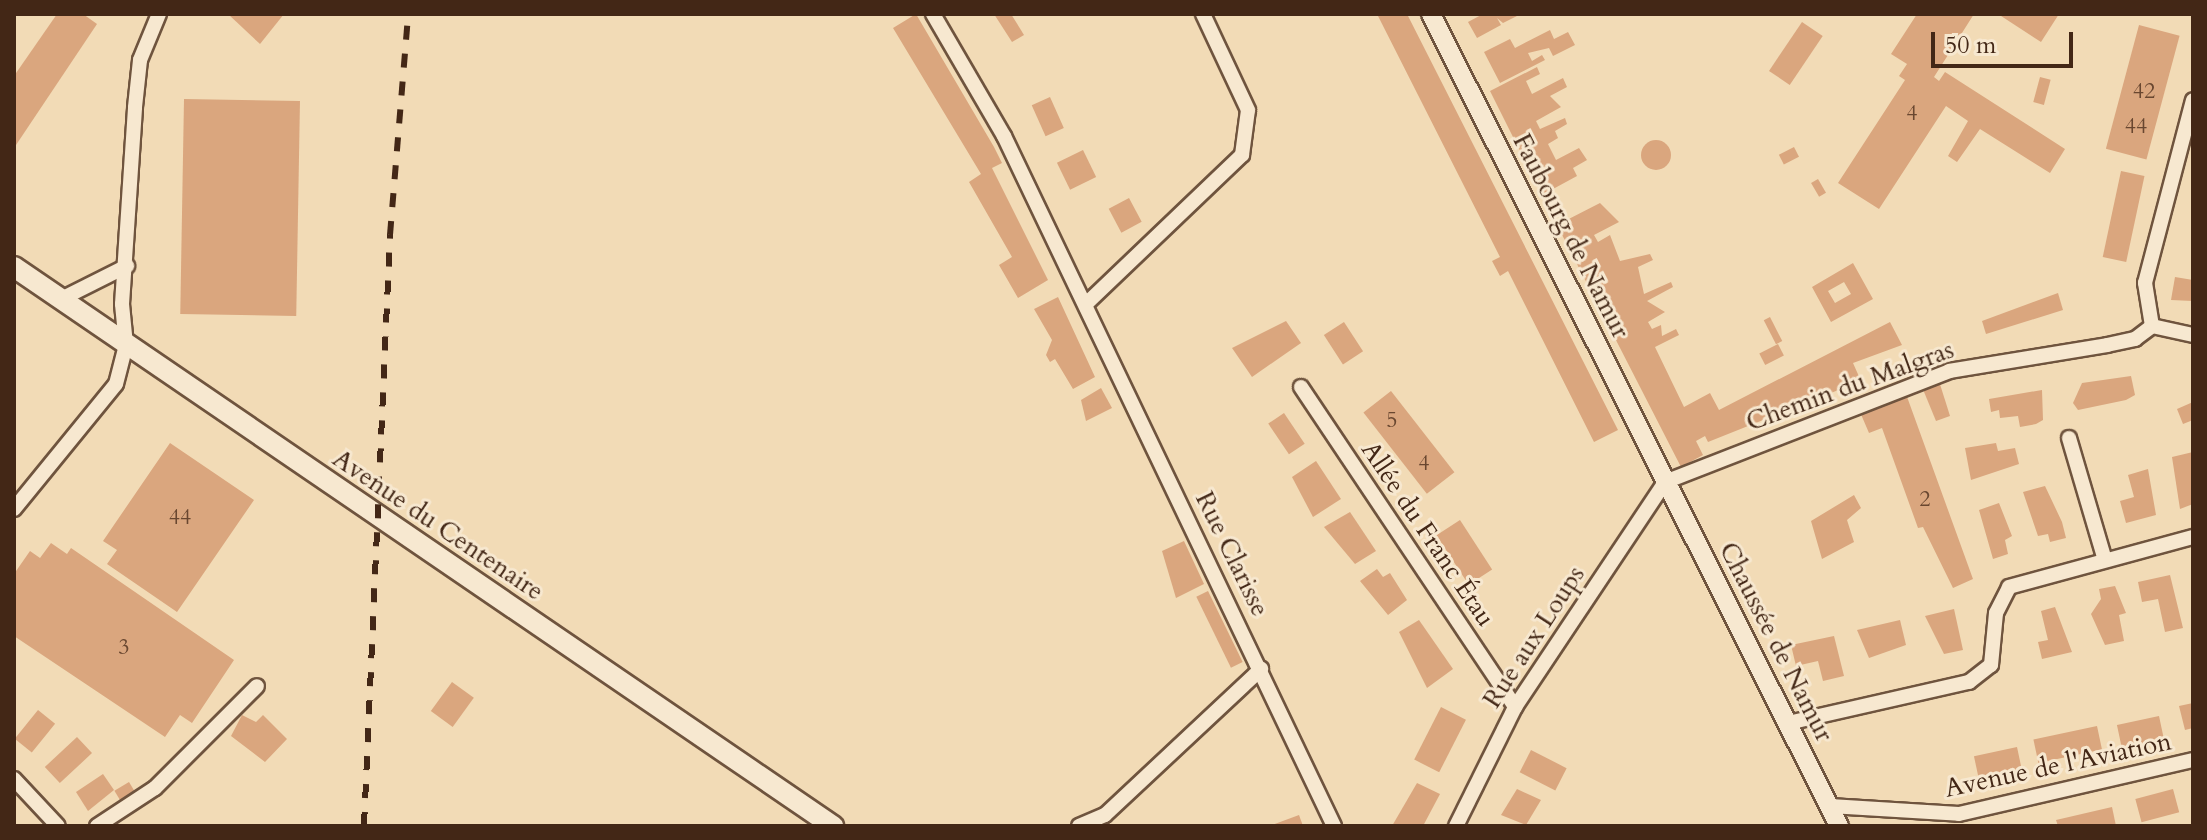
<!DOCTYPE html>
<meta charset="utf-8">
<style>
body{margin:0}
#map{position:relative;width:2207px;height:840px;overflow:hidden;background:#f2dbb6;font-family:Cardo,serif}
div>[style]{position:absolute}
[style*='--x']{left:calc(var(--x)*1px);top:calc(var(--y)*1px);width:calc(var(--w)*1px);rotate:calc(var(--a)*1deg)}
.building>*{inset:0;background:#daa67e;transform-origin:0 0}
.round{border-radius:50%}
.roads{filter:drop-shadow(2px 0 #6f543e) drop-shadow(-2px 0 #6f543e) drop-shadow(0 2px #6f543e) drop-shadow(0 -2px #6f543e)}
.minor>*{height:14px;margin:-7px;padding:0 7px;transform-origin:7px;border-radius:7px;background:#f7e8d0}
.tertiary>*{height:18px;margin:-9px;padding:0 9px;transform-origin:9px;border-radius:9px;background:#f7e8d0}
.secondary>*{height:20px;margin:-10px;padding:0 10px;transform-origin:10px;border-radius:10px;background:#f7e8d0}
.rail>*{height:6px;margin-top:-3px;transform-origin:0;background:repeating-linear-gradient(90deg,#432716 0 14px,transparent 0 28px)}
span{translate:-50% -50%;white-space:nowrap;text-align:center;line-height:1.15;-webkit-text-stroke:6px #f7e8d0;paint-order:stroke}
.number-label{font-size:22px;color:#694730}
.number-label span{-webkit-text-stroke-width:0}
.street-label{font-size:26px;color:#432716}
.frame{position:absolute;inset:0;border:16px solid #432716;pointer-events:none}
.scale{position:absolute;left:1931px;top:32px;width:142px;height:36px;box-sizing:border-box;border:4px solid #432716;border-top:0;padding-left:10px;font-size:24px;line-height:28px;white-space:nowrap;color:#432716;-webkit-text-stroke:6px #f7e8d0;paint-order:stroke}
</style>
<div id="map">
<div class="building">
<div style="clip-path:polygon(57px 14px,83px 14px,97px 24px,14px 148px,14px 76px)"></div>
<div style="clip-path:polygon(228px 14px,284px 14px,260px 44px)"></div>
<div style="clip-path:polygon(916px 14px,994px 147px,1002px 163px,992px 168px,1048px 280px,1018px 298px,999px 265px,1012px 257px,969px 182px,981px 174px,893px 28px)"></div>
<div style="clip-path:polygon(994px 14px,1011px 14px,1024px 35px,1012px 42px)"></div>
<div style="clip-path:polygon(1377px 14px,1407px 14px,1618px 430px,1594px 442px,1508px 271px,1500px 276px,1492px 261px,1500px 257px)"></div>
<div style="clip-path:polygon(1483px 14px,1516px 14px,1517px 16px,1503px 23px,1497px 18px,1501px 25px,1477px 38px,1468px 22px)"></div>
<div style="clip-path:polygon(1917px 14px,1974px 14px,1934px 77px,1939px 81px,1945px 72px,2065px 149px,2050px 173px,1980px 129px,1957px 162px,1948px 156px,1968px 121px,1946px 106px,1879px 209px,1838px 183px,1905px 80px,1899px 76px,1907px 64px,1891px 54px)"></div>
<div style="clip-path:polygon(1998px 14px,2059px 14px,2041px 42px)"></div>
<div style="left:1802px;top:22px;width:25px;height:59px;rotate:34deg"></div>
<div style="left:2139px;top:25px;width:42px;height:128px;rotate:15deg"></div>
<div style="clip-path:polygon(1550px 30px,1554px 39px,1568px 32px,1575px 45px,1553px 56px,1549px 48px,1528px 53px,1532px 61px,1542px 55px,1545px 60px,1500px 83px,1484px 52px,1510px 39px,1515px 48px)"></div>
<div style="clip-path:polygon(1537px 67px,1540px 74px,1526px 81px,1532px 94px,1563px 78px,1567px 87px,1550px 96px,1561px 107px,1536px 121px,1540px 129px,1565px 118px,1567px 124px,1555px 131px,1558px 138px,1548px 144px,1556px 160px,1579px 148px,1587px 160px,1573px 168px,1577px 176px,1542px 195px,1490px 91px)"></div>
<div style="left:2040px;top:77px;width:11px;height:26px;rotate:15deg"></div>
<div style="left:1050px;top:97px;width:34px;height:20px;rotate:66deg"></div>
<div style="left:184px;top:99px;width:116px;height:215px;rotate:1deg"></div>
<div class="round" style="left:1641px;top:140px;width:30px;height:30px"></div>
<div style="left:1794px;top:147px;width:11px;height:17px;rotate:63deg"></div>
<div style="left:1083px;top:150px;width:30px;height:29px;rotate:64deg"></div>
<div style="left:2121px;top:171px;width:24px;height:88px;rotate:12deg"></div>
<div style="left:1818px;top:179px;width:16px;height:8px;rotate:60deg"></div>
<div style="left:1129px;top:198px;width:27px;height:23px;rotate:62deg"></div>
<div style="clip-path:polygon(1600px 203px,1619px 222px,1594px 235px,1598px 242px,1610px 235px,1620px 261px,1650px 254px,1653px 260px,1638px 267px,1644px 294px,1671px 282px,1673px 287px,1647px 301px,1665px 312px,1648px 322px,1652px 329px,1661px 325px,1662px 336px,1676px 329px,1679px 335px,1655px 347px,1684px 407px,1710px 393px,1719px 410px,1890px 322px,1902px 345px,1853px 363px,1861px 381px,1708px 442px,1705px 436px,1696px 441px,1703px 455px,1681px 467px,1557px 225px)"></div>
<div style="clip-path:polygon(evenodd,1853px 263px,1873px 299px,1831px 322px,1812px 287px,1853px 263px,1844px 282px,1851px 294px,1835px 303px,1828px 291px,1844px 282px)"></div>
<div style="clip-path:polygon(2175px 277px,2193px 280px,2193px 301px,2171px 300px)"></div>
<div style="clip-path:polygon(2058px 293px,2063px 310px,1986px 334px,1982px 321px)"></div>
<div style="clip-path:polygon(1058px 297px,1095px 377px,1073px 389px,1055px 359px,1050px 362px,1046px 355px,1052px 340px,1034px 309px)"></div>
<div style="left:1770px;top:317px;width:27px;height:7px;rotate:63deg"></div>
<div style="clip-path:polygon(1286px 321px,1301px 343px,1252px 377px,1232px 348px)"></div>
<div style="left:1344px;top:322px;width:35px;height:24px;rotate:57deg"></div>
<div style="left:1778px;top:344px;width:13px;height:21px;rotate:63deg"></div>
<div style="clip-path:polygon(2131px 376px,2135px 395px,2126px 400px,2078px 410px,2073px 403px,2082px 383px)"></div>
<div style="clip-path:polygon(1939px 381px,1950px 416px,1936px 421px,1922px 387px)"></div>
<div style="clip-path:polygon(1101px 388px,1112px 408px,1086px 421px,1081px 400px)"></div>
<div style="clip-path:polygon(2042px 390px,2043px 420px,2036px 424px,2020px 427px,2018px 416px,2000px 418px,1999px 410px,1991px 412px,1989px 399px)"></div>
<div style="left:1391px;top:391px;width:103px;height:35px;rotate:52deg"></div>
<div style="clip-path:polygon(1906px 394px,1973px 579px,1953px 588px,1923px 527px,1918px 528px,1882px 428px,1869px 433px,1860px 412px)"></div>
<div style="clip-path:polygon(2193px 402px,2193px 420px,2183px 424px,2177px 409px)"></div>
<div style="left:1284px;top:413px;width:37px;height:19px;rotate:56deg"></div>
<div style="clip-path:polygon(170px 443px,254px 500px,177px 612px,107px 564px,117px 550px,103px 541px)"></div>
<div style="clip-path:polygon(1996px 443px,1998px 451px,2015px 448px,2019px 464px,1971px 480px,1965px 448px)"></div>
<div style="clip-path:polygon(2193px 452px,2193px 504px,2180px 509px,2172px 457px)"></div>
<div style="clip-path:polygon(1316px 461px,1341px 499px,1313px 517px,1292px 477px)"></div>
<div style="clip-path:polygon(2148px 469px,2156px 515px,2126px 523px,2120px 501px,2134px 497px,2128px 475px)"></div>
<div style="clip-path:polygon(2045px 486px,2062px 522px,2066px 538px,2050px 542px,2048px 534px,2038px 536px,2023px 492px)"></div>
<div style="clip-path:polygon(1854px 495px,1861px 508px,1847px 520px,1854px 542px,1822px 559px,1811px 521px)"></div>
<div style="clip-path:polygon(1999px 503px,2012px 536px,2005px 540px,2008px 554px,1993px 559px,1979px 510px)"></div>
<div style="clip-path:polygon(1350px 512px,1376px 551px,1355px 564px,1324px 527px)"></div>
<div style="left:1460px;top:520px;width:59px;height:28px;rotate:57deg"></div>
<div style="clip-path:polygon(1184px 541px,1204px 584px,1176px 598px,1162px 551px)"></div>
<div style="clip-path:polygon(51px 543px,67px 554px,71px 548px,234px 660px,192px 723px,180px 715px,165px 737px,14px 636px,14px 574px,30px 551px,40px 558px)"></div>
<div style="clip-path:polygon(1377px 569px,1383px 577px,1390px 573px,1407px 600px,1388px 615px,1360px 581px)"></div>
<div style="clip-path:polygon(2170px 575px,2183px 628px,2165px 632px,2158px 599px,2142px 602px,2138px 582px)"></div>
<div style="clip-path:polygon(2115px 586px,2126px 613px,2119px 615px,2124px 641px,2105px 645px,2091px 614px,2101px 599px,2099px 589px)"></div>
<div style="left:1208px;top:591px;width:79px;height:13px;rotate:64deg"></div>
<div style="clip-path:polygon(2055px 607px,2072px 652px,2042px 659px,2038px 642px,2048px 640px,2041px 611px)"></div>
<div style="clip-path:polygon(1954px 609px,1963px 650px,1944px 654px,1925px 616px)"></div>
<div style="clip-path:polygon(1419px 620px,1453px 669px,1427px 688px,1399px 632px)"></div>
<div style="clip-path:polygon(1900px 620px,1906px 645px,1869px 658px,1857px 630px)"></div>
<div style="clip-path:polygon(1834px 636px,1844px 676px,1823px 681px,1818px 661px,1796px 666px,1791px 645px)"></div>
<div style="left:452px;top:682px;width:27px;height:36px;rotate:36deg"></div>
<div style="clip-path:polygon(2193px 703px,2193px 728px,2185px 730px,2179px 706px)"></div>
<div style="left:1441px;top:707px;width:28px;height:59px;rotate:27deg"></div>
<div style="left:38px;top:710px;width:22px;height:37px;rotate:39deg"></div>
<div style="clip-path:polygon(242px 715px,256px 722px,263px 715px,287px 739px,265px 762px,231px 736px)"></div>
<div style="left:2159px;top:716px;width:24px;height:43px;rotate:78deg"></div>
<div style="left:2097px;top:726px;width:24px;height:65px;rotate:78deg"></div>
<div style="left:77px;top:737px;width:22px;height:44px;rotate:47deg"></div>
<div style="left:2017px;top:747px;width:24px;height:44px;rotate:78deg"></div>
<div style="left:1531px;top:750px;width:40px;height:25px;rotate:27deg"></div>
<div style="clip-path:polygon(103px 774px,114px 790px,88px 811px,76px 792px)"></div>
<div style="left:129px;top:782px;width:12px;height:17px;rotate:59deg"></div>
<div style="clip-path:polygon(1417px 783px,1440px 794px,1423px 826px,1392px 826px)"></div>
<div style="clip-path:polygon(1517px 789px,1541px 800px,1526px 825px,1501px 815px)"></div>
<div style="left:2173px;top:789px;width:24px;height:39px;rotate:75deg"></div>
<div style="clip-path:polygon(2112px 807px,2116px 826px,2058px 826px,2056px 820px)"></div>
<div style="clip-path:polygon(1299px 815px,1303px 826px,1269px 826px)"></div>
</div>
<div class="roads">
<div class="minor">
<div style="--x:933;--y:14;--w:141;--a:59.8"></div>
<div style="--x:1004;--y:136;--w:765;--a:64.44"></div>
<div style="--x:61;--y:299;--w:74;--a:-26.6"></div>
<div style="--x:1086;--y:304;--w:216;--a:-43.7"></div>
<div style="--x:1242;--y:155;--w:45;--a:-82.4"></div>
<div style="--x:1248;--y:110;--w:106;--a:-115.1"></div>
<div style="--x:2152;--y:326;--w:44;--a:-99.2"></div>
<div style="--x:2145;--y:283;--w:189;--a:-75.3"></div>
<div style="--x:1301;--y:387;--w:385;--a:56.2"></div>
<div style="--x:2069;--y:438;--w:127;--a:73.6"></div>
<div style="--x:14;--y:509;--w:161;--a:-50.8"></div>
<div style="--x:116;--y:384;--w:40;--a:-75.6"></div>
<div style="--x:126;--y:345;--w:41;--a:-95.6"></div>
<div style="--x:122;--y:304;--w:197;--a:-86.2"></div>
<div style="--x:135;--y:107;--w:47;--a:-83.9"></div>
<div style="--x:140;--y:60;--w:50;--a:-67.6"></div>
<div style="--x:1788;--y:723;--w:186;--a:-12.8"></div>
<div style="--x:1969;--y:682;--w:28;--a:-38"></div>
<div style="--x:1991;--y:665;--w:52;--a:-84.5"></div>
<div style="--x:1996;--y:613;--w:29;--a:-63"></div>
<div style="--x:2009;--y:587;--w:191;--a:-15.2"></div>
<div style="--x:14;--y:779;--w:64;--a:46.9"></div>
<div style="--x:1830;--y:806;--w:129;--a:3.5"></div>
<div style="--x:1959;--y:814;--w:240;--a:-13"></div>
<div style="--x:97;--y:826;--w:69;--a:-33.2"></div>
<div style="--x:155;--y:788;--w:144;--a:-45"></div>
<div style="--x:1079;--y:826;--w:28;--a:-23"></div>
<div style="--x:1105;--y:815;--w:214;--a:-43.1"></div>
<div style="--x:1456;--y:826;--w:133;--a:-63.6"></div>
<div style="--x:1515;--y:707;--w:270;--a:-56.3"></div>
<div style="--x:1665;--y:482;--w:305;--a:-21.3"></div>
<div style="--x:1949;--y:371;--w:160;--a:-9.3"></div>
<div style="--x:2107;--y:345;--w:29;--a:-12"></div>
<div style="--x:2135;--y:339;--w:21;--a:-37"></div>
<div style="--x:2152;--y:326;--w:42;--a:12.4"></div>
</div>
<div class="tertiary">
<div style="--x:1431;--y:14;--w:909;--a:63.32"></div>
</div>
<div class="secondary">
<div style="--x:14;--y:267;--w:992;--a:34.32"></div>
</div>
</div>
<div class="rail">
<div style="--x:364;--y:826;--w:592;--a:-87.48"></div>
<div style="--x:390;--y:235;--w:222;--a:-85.3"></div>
</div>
<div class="number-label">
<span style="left:2144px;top:92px">42</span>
<span style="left:1912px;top:114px">4</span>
<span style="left:2136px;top:127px">44</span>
<span style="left:1392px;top:421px">5</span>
<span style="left:1424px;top:464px">4</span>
<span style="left:1925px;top:500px">2</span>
<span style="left:180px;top:518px">44</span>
<span style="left:124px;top:648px">3</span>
</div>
<div class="street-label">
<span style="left:1571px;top:236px;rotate:63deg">Faubourg de Namur</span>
<span style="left:1850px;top:386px;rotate:-20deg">Chemin du Malgras</span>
<span style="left:438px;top:525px;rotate:34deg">Avenue du Centenaire</span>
<span style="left:1428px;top:534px;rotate:56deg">Allée du Franc Étau</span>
<span style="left:1232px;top:554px;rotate:64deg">Rue Clarisse</span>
<span style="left:1534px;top:637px;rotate:-57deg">Rue aux Loups</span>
<span style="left:1776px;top:642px;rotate:63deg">Chaussée de Namur</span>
<span style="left:2058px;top:765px;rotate:-12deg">Avenue de l'Aviation</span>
</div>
<div class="frame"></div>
<div class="scale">50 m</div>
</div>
